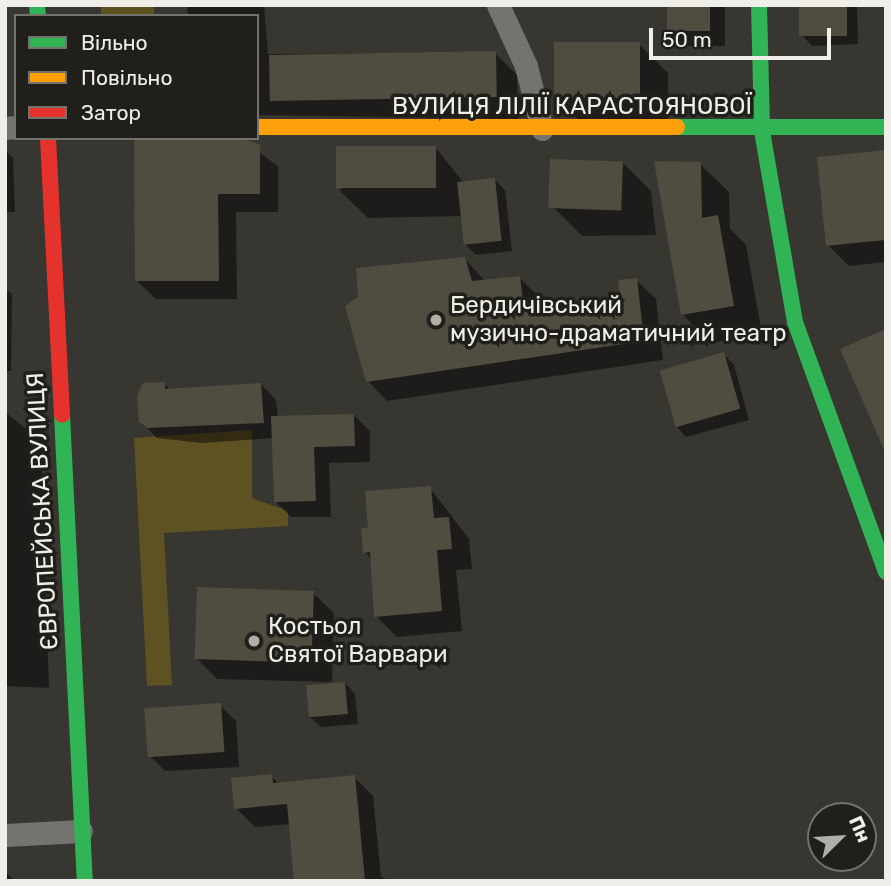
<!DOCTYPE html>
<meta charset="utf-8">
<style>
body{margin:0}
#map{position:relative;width:891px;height:886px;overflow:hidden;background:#373631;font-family:Rubik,sans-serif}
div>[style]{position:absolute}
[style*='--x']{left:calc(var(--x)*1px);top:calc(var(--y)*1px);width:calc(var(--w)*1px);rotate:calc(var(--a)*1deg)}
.green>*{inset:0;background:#5e5223;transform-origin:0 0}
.shadow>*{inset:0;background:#0007}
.building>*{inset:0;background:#504c3f;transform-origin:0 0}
.street>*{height:23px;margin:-11.5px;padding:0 11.5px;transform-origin:11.5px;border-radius:11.5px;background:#747370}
.fast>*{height:16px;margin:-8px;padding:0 8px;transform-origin:8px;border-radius:8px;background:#30b455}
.slow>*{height:16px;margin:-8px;padding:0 8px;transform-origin:8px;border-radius:8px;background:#ff9f0a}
.jam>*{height:16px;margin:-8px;padding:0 8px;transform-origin:8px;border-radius:8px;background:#e5322d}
.dots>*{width:19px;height:19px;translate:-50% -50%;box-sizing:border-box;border:4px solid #201f1a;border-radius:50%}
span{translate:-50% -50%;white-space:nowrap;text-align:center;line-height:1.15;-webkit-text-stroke:7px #201f1a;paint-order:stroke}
.street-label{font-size:24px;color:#f0eee8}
.poi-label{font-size:24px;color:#f0eee8}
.left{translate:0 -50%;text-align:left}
.frame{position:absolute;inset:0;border:7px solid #f0eee8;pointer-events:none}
.legend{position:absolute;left:14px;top:14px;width:245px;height:126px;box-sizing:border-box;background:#201f1a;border:2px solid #73726c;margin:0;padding:9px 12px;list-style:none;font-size:21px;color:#f0eee8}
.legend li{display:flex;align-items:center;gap:14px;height:35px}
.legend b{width:35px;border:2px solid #73726c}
.north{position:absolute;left:807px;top:802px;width:70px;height:70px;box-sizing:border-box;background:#201f1a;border:2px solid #73726c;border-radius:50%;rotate:66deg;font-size:19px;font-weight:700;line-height:28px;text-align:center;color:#f0eee8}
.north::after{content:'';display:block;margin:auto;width:24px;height:32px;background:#afaea8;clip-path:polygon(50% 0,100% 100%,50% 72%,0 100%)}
.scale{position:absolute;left:649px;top:28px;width:182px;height:32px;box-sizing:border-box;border:4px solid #f0eee8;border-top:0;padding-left:9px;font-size:21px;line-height:24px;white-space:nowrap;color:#f0eee8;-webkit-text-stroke:5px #201f1a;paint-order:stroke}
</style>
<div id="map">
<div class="green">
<div style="left:101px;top:5px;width:53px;height:11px"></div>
<div style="clip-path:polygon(252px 430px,252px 498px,288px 511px,288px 526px,164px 533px,172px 685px,147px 686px,134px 438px)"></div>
</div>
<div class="shadow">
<div style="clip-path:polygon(187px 5px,264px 5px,268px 54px,495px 53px,517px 75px,518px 119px,257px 115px,257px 16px,188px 16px)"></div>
<div style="clip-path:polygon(669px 5px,725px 5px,725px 46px,685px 46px,669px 30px)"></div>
<div style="clip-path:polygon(802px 5px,857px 5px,858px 44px,812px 46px,802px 35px)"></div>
<div style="clip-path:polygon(639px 44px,668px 73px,668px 126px,585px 126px,556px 98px)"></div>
<div style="clip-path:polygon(136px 138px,243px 141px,278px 166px,278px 212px,236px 212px,237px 299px,156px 299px,137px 281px)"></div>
<div style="clip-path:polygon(435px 147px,464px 183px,495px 180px,505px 190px,512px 251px,476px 255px,465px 244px,462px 216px,368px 218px,339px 190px)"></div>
<div style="clip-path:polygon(5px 150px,13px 158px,15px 212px,5px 212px)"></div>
<div style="clip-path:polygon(886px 151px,886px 262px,849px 266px,828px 245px)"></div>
<div style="clip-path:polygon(622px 162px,651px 191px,656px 235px,582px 236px,553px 207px)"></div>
<div style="clip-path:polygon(700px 164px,729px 192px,730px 229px,746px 245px,762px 334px,711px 343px,683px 315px)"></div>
<div style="clip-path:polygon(464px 258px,485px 281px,519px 277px,539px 297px,541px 310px,622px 301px,636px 280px,656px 299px,663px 360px,387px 401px,368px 381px)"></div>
<div style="clip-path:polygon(5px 289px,12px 294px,11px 371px,5px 371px)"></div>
<div style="clip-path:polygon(724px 354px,734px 365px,749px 420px,686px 437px,676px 426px)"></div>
<div style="clip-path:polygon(164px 384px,171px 391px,261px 384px,276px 400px,278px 417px,354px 415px,370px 431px,370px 462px,329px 463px,331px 517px,291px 517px,276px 502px,274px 438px,202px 443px,157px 438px,141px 422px)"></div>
<div style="clip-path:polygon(5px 412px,41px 441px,49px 688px,5px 686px)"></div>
<div style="clip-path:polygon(430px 488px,469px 539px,472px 569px,456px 570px,462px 631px,397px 637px,376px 616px,372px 560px,365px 552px,370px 529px)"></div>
<div style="clip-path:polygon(313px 593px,334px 613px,332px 682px,217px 679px,196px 658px)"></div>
<div style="clip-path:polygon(345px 683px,355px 694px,358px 724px,321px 727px,310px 717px)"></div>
<div style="clip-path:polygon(220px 705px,236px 721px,239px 767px,165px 771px,149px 755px)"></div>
<div style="clip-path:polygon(271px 776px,279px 784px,354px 777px,373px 796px,381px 877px,391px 881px,305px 881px,291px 824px,255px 827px,236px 808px)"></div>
<div style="clip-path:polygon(7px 873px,15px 881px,5px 881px)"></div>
</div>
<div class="building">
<div style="left:667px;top:5px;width:43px;height:26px"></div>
<div style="left:799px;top:5px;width:48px;height:31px"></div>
<div style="left:640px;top:42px;width:56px;height:86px;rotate:90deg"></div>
<div style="left:496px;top:51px;width:46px;height:227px;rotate:89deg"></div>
<div style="clip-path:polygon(134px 138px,244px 139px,260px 145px,260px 194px,218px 194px,219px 281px,135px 281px)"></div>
<div style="left:436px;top:146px;width:42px;height:100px;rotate:90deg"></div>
<div style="clip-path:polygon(886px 150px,885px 240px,826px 246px,817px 157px)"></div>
<div style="left:550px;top:159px;width:73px;height:49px;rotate:2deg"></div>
<div style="clip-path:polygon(654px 161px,701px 162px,702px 218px,718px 215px,734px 306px,681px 315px)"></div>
<div style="left:495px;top:178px;width:63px;height:38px;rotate:84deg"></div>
<div style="clip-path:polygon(465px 257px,472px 281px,520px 276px,524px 310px,620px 299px,618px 280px,637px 278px,644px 341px,366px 382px,345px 306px,358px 297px,356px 268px)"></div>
<div style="clip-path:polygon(886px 329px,886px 454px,840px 349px)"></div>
<div style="left:724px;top:352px;width:59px;height:67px;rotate:74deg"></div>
<div style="clip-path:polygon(165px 382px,165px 389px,261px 383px,264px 423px,148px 428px,139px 422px,137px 395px,143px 383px)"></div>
<div style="clip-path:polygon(354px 414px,355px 446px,314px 447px,316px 501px,274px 502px,271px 416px)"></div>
<div style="clip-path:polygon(431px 486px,434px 518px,449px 517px,452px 549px,437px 550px,442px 611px,374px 617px,370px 552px,363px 553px,361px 528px,368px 528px,365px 491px)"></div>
<div style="left:197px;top:587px;width:117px;height:72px;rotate:2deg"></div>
<div style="left:345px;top:682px;width:32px;height:39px;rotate:85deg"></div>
<div style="left:221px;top:703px;width:49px;height:77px;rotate:86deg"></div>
<div style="clip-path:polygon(272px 774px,273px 783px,355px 775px,365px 881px,294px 881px,287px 804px,234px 809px,231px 778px)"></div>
</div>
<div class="street">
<div style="--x:498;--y:5;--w:67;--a:65.3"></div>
<div style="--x:526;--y:66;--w:65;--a:75.7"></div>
<div style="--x:5;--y:128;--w:11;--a:-5"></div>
<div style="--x:5;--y:835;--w:76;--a:-3"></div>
</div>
<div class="fast">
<div style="--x:37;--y:5;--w:11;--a:85"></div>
<div style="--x:759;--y:5;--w:126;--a:88.6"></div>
<div style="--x:762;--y:131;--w:194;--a:80.2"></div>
<div style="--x:795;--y:322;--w:266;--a:70"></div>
<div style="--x:677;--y:127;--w:209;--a:0"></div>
<div style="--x:62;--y:415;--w:467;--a:87.2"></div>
</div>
<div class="slow">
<div style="--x:257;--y:127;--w:420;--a:0"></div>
</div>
<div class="jam">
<div style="--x:48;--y:138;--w:277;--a:87.1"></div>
</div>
<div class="dots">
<div style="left:436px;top:320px;background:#afaea8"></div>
<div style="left:254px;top:641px;background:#afaea8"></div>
</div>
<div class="street-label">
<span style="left:572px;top:107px">ВУЛИЦЯ ЛІЛІЇ КАРАСТОЯНОВОЇ</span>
<span style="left:43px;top:511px;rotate:-93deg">ЄВРОПЕЙСЬКА ВУЛИЦЯ</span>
</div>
<div class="poi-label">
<span class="left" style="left:450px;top:320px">Бердичівський<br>музично-драматичний театр</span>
<span class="left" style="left:268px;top:641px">Костьол<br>Святої Варвари</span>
</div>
<div class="frame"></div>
<ul class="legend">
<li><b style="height:9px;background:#30b455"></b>Вільно</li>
<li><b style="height:9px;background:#ff9f0a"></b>Повільно</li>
<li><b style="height:9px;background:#e5322d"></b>Затор</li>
</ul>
<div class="north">Пн</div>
<div class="scale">50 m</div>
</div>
